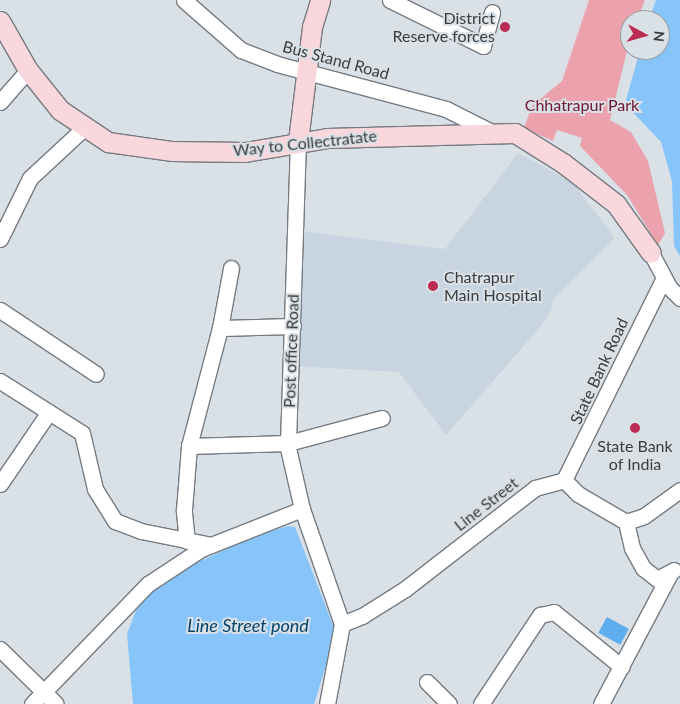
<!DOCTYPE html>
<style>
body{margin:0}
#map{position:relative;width:680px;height:704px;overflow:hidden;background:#d9e0e6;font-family:Lato,sans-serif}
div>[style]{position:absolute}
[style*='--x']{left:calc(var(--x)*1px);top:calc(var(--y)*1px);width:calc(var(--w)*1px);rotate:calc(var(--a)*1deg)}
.built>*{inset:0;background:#c8d4e0}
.green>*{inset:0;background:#eba2ac}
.water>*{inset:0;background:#86c4f9}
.building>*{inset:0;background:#5eaeef;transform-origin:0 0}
.roads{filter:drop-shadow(1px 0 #757b81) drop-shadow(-1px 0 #757b81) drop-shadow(0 1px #757b81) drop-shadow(0 -1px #757b81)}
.minor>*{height:15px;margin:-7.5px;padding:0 7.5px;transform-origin:7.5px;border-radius:7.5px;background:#fff}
.major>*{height:19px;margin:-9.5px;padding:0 9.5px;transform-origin:9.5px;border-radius:9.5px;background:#fad7dc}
.dots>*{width:14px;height:14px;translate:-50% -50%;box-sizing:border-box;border:2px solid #d9e0e6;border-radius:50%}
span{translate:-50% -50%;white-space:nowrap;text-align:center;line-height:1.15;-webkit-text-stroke:4px #d9e0e6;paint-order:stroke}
.poi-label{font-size:16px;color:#3a3d3f}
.right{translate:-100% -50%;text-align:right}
.left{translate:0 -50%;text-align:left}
.street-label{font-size:16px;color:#3a3d3f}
.park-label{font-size:16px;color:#701730}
.water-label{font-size:18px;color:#02436d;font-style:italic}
.north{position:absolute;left:620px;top:10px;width:50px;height:50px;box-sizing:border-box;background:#d9e0e6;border:1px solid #999fa3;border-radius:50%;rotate:96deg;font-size:14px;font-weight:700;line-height:20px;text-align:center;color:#3a3d3f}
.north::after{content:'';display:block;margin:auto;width:18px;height:22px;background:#ba2a53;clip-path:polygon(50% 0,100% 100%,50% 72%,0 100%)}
</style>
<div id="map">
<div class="built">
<div style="clip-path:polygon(518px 153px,572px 182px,615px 238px,554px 299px,551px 311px,535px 333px,446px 435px,399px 372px,296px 366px,301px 231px,445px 249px)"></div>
</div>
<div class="green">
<div style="clip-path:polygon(589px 0,645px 0,637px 20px,630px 20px,630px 39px,610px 120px,631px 132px,648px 161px,665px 233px,658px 245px,627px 195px,580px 146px,582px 138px,557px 130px,553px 141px,524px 128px,532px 106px,562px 81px)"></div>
</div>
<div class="water">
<div style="clip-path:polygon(656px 0,680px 0,680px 256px,674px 246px,672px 181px,661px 142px,625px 104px,640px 50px,660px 50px,660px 20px,649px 20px)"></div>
<div style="clip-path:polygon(288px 526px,295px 527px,336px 633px,314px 704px,133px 704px,127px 634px,137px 608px,165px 577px,255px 536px)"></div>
</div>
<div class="building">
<div style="left:607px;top:617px;width:25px;height:18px;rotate:29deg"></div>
</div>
<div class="roads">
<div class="minor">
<div style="--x:184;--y:0;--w:76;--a:41.3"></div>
<div style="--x:241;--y:50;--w:39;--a:21"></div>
<div style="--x:277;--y:64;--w:175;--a:14.9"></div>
<div style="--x:446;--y:109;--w:51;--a:26.6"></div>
<div style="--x:390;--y:0;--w:104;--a:26.3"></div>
<div style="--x:483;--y:46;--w:35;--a:-75"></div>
<div style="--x:0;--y:102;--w:43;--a:-48.8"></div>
<div style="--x:298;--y:141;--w:307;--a:91.9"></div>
<div style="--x:288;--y:448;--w:63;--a:77.1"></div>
<div style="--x:302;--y:509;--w:122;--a:70.8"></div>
<div style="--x:342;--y:624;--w:81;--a:100.6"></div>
<div style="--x:0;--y:239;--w:68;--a:-63.8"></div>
<div style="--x:30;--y:178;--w:75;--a:-42.8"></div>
<div style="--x:651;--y:253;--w:38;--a:62"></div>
<div style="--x:669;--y:287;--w:16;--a:45"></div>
<div style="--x:0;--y:310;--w:115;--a:33.7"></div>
<div style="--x:220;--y:328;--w:61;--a:-79.6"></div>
<div style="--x:0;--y:381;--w:97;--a:32.4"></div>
<div style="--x:82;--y:433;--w:57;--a:76.9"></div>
<div style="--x:95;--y:489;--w:38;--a:58"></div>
<div style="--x:115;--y:521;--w:28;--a:21"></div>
<div style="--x:141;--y:531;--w:71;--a:11.3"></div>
<div style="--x:189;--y:446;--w:99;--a:-1.7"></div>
<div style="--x:288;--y:443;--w:97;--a:-14.9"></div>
<div style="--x:564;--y:480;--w:225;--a:-63.7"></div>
<div style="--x:0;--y:484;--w:87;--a:-55.8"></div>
<div style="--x:626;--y:522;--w:27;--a:77"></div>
<div style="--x:632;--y:548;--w:23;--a:61"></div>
<div style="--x:643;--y:568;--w:18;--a:38"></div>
<div style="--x:657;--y:579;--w:19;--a:-28"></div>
<div style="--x:187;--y:541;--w:31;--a:-96"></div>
<div style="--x:184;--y:510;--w:64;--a:-85.5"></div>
<div style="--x:189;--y:446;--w:122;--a:-75.3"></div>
<div style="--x:220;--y:328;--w:73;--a:-1.6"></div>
<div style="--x:342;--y:624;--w:22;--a:-22"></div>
<div style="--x:362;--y:616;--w:51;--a:-32.1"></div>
<div style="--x:405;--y:589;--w:165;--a:-37.8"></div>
<div style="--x:535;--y:488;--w:30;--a:-15"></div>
<div style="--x:564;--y:480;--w:20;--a:45"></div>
<div style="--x:578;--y:494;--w:56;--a:30.3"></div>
<div style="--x:626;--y:522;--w:19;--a:-18"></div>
<div style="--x:644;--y:516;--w:44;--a:-35.8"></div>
<div style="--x:0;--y:649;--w:78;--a:44.5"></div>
<div style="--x:427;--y:682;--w:31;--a:45"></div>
<div style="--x:32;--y:704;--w:167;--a:-46"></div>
<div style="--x:148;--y:584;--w:64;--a:-33.4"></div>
<div style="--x:201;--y:549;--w:109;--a:-21.6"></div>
<div style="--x:481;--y:704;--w:107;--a:-56.5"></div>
<div style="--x:540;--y:615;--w:14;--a:-12"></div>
<div style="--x:554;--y:612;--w:87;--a:39"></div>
<div style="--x:601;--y:704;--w:149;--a:-62.1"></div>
</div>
<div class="major">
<div style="--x:0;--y:21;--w:56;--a:60.3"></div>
<div style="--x:28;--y:70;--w:51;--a:51.3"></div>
<div style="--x:60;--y:110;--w:58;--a:33.7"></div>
<div style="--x:108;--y:142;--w:65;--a:8"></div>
<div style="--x:172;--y:151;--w:73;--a:0.8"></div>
<div style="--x:245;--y:152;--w:83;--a:-9.7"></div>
<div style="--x:327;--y:138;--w:188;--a:-1.5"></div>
<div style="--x:515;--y:133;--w:57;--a:32"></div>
<div style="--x:563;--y:163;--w:67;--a:37.7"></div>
<div style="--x:616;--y:204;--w:60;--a:54.5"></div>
<div style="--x:298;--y:141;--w:115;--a:-83"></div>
<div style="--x:312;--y:27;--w:28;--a:-73"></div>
</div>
</div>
<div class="dots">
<div style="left:505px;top:27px;background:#ba2a53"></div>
<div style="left:433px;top:286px;background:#ba2a53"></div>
<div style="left:635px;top:428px;background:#ba2a53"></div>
</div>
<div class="poi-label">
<span class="right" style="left:495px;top:27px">District<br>Reserve forces</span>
<span class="left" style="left:444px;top:286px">Chatrapur<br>Main Hospital</span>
<span style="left:635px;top:455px">State Bank<br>of India</span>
</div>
<div class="street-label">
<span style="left:336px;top:60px;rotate:15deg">Bus Stand Road</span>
<span style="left:305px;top:143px;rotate:-6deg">Way to Collectratate</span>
<span style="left:291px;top:351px;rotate:-88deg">Post office Road</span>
<span style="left:599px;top:371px;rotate:-65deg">State Bank Road</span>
<span style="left:486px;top:504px;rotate:-38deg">Line Street</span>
</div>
<div class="park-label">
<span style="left:582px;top:105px">Chhatrapur Park</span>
</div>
<div class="water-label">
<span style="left:248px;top:625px">Line Street pond</span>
</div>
<div class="north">N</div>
</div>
